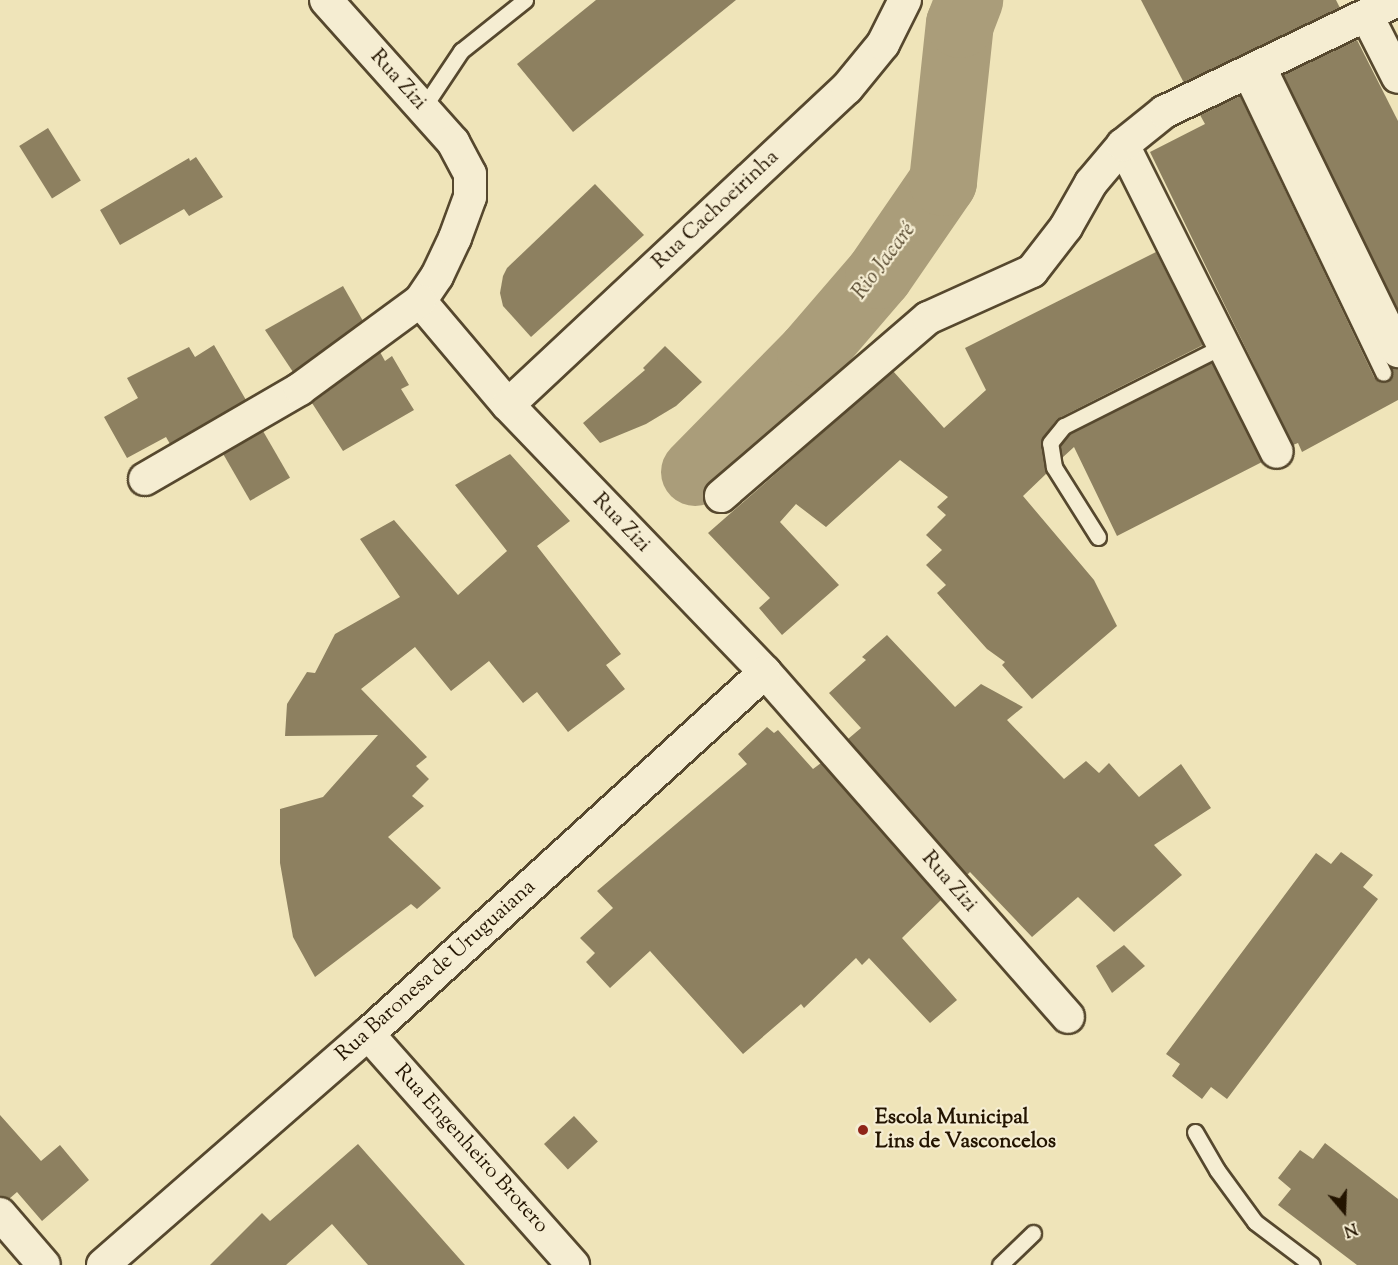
<!DOCTYPE html>
<meta charset="utf-8">
<style>
body{margin:0}
#map{position:relative;width:1398px;height:1265px;overflow:hidden;background:#efe4b9;font-family:"Sorts Mill Goudy",serif}
div>[style]{position:absolute}
[style*='--x']{left:calc(var(--x)*1px);top:calc(var(--y)*1px);width:calc(var(--w)*1px);rotate:calc(var(--a)*1deg)}
.river>*{height:68px;margin:-34px;padding:0 34px;transform-origin:34px;border-radius:34px;background:#aa9d7a}
.building>*{inset:0;background:#8d8060;transform-origin:0 0}
.roads{filter:drop-shadow(2px 0 #56482e) drop-shadow(-2px 0 #56482e) drop-shadow(0 2px #56482e) drop-shadow(0 -2px #56482e)}
.lane>*{height:15px;margin:-7.5px;padding:0 7.5px;transform-origin:7.5px;border-radius:7.5px;background:#f5edd2}
.street>*{height:32px;margin:-16px;padding:0 16px;transform-origin:16px;border-radius:16px;background:#f5edd2}
.dots>*{width:16px;height:16px;translate:-50% -50%;box-sizing:border-box;border:3px solid #f5edd2;border-radius:50%}
span{translate:-50% -50%;white-space:nowrap;text-align:center;line-height:1.15;-webkit-text-stroke:4.5px #f5edd2;paint-order:stroke}
.street-label{font-size:21px;color:#231400}
.poi-label{font-size:21px;color:#231400;font-weight:700}
.left{translate:0 -50%;text-align:left}
.water-label{font-size:22px;color:#594b31;font-style:italic}
.north{position:absolute;left:1314px;top:1181px;width:60px;height:60px;-webkit-text-stroke:4px #f5edd2;paint-order:stroke;rotate:161deg;font-size:16px;font-weight:700;line-height:24px;text-align:center;color:#231400}
.north::after{content:'';display:block;margin:auto;width:21px;height:27px;background:#231400;clip-path:polygon(50% 0,100% 100%,50% 72%,0 100%)}
</style>
<div id="map">
<div class="river">
<div style="--x:695;--y:472;--w:165;--a:-45.5"></div>
<div style="--x:811;--y:354;--w:104;--a:-49.3"></div>
<div style="--x:879;--y:275;--w:113;--a:-55.5"></div>
<div style="--x:943;--y:182;--w:159;--a:-83.9"></div>
<div style="--x:960;--y:24;--w:26;--a:-69"></div>
</div>
<div class="building">
<div style="clip-path:polygon(596px 0,736px 0,573px 132px,517px 64px)"></div>
<div style="clip-path:polygon(1141px 0,1336px 0,1340px 8px,1184px 83px)"></div>
<div style="clip-path:polygon(1357px 40px,1398px 121px,1398px 310px,1283px 75px)"></div>
<div style="clip-path:polygon(1240px 96px,1374px 377px,1378px 381px,1387px 382px,1393px 374px,1391px 367px,1398px 369px,1398px 400px,1302px 452px,1298px 443px,1293px 445px,1150px 152px,1205px 124px,1200px 115px)"></div>
<div style="left:48px;top:128px;width:62px;height:34px;rotate:58deg"></div>
<div style="clip-path:polygon(196px 157px,223px 197px,189px 216px,184px 209px,120px 245px,100px 210px,189px 158px,190px 161px)"></div>
<div style="clip-path:polygon(595px 184px,644px 235px,531px 337px,503px 306px,500px 293px,503px 276px,507px 268px)"></div>
<div style="clip-path:polygon(1156px 252px,1203px 345px,1057px 419px,1041px 441px,1047px 473px,1023px 496px,1094px 580px,1117px 626px,1032px 699px,1002px 665px,1005px 662px,987px 649px,937px 593px,946px 585px,926px 565px,942px 550px,926px 535px,946px 515px,937px 507px,948px 497px,900px 460px,826px 527px,796px 504px,780px 522px,839px 585px,782px 635px,759px 608px,770px 598px,708px 533px,893px 371px,944px 428px,986px 390px,965px 348px)"></div>
<div style="clip-path:polygon(343px 286px,363px 321px,293px 372px,265px 330px)"></div>
<div style="clip-path:polygon(214px 345px,246px 400px,170px 444px,166px 437px,127px 458px,104px 417px,138px 398px,127px 378px,189px 347px,195px 357px)"></div>
<div style="clip-path:polygon(665px 346px,702px 382px,676px 406px,646px 424px,600px 443px,583px 423px,645px 370px,643px 368px)"></div>
<div style="clip-path:polygon(380px 352px,385px 361px,392px 356px,409px 385px,401px 389px,414px 410px,343px 451px,312px 403px)"></div>
<div style="clip-path:polygon(1212px 362px,1262px 462px,1117px 536px,1074px 447px,1062px 458px,1060px 446px,1070px 434px)"></div>
<div style="left:263px;top:431px;width:54px;height:46px;rotate:60deg"></div>
<div style="clip-path:polygon(510px 454px,570px 521px,537px 546px,621px 654px,606px 665px,625px 689px,568px 732px,537px 692px,523px 703px,489px 661px,451px 691px,415px 647px,361px 689px,427px 757px,416px 766px,429px 779px,412px 796px,424px 806px,388px 837px,441px 888px,417px 909px,411px 904px,315px 977px,293px 937px,280px 863px,280px 809px,323px 797px,378px 735px,285px 736px,287px 704px,307px 672px,315px 673px,335px 634px,400px 597px,360px 539px,394px 520px,458px 595px,507px 551px,455px 485px)"></div>
<div style="clip-path:polygon(887px 635px,955px 707px,981px 684px,1023px 707px,1007px 720px,1064px 779px,1086px 761px,1099px 773px,1109px 763px,1139px 797px,1181px 764px,1211px 808px,1154px 845px,1182px 875px,1114px 932px,1078px 897px,1032px 937px,970px 872px,967px 875px,848px 739px,861px 728px,829px 693px,866px 660px,862px 657px)"></div>
<div style="clip-path:polygon(767px 727px,774px 733px,778px 730px,813px 769px,821px 763px,941px 900px,902px 938px,957px 1000px,930px 1023px,869px 958px,862px 965px,856px 958px,804px 1008px,801px 1004px,743px 1054px,650px 951px,610px 988px,586px 962px,595px 953px,580px 938px,613px 908px,597px 891px,747px 764px,738px 754px)"></div>
<div style="clip-path:polygon(1341px 852px,1373px 875px,1363px 887px,1378px 899px,1227px 1099px,1211px 1087px,1202px 1099px,1172px 1076px,1180px 1064px,1166px 1054px,1316px 853px,1331px 864px)"></div>
<div style="clip-path:polygon(1124px 945px,1145px 966px,1112px 993px,1096px 966px)"></div>
<div style="clip-path:polygon(0 1115px,41px 1161px,60px 1145px,89px 1180px,42px 1221px,17px 1192px,9px 1199px,0 1196px)"></div>
<div style="left:574px;top:1116px;width:35px;height:41px;rotate:47deg"></div>
<div style="clip-path:polygon(1325px 1143px,1398px 1199px,1398px 1265px,1357px 1265px,1278px 1205px,1291px 1189px,1278px 1178px,1300px 1150px,1313px 1159px)"></div>
<div style="clip-path:polygon(358px 1144px,465px 1265px,368px 1265px,332px 1224px,286px 1265px,210px 1265px,262px 1213px,270px 1221px)"></div>
</div>
<div class="roads">
<div class="lane">
<div style="--x:1241;--y:76;--w:329;--a:64.4"></div>
<div style="--x:423;--y:108;--w:69;--a:-56.3"></div>
<div style="--x:461;--y:51;--w:82;--a:-38.6"></div>
<div style="--x:1098;--y:537;--w:83;--a:-122.2"></div>
<div style="--x:1054;--y:467;--w:24;--a:-99"></div>
<div style="--x:1050;--y:443;--w:22;--a:-51"></div>
<div style="--x:1064;--y:426;--w:178;--a:-26.7"></div>
<div style="--x:1195;--y:1132;--w:44;--a:59.9"></div>
<div style="--x:1217;--y:1170;--w:64;--a:53.8"></div>
<div style="--x:1255;--y:1222;--w:71;--a:37"></div>
<div style="--x:1000;--y:1265;--w:46;--a:-44.1"></div>
</div>
<div class="street">
<div style="--x:326;--y:0;--w:191;--a:48.2"></div>
<div style="--x:453;--y:142;--w:36;--a:62"></div>
<div style="--x:470;--y:174;--w:23;--a:90"></div>
<div style="--x:470;--y:197;--w:44;--a:110.1"></div>
<div style="--x:455;--y:238;--w:42;--a:115.3"></div>
<div style="--x:437;--y:276;--w:30;--a:124"></div>
<div style="--x:420;--y:301;--w:136;--a:49.8"></div>
<div style="--x:508;--y:405;--w:371;--a:46.1"></div>
<div style="--x:765;--y:672;--w:459;--a:48.7"></div>
<div style="--x:1367;--y:16;--w:68;--a:63.1"></div>
<div style="--x:1260;--y:68;--w:315;--a:64"></div>
<div style="--x:1123;--y:145;--w:343;--a:63.4"></div>
<div style="--x:508;--y:405;--w:464;--a:-43.1"></div>
<div style="--x:847;--y:88;--w:57;--a:-50.7"></div>
<div style="--x:883;--y:44;--w:49;--a:-63.4"></div>
<div style="--x:145;--y:479;--w:179;--a:-30.1"></div>
<div style="--x:300;--y:389;--w:149;--a:-36.3"></div>
<div style="--x:721;--y:496;--w:273;--a:-40.7"></div>
<div style="--x:928;--y:318;--w:114;--a:-24.3"></div>
<div style="--x:1032;--y:271;--w:56;--a:-52.3"></div>
<div style="--x:1066;--y:227;--w:51;--a:-60.4"></div>
<div style="--x:1091;--y:183;--w:50;--a:-49.9"></div>
<div style="--x:1123;--y:145;--w:53;--a:-38.8"></div>
<div style="--x:1164;--y:112;--w:259;--a:-25.6"></div>
<div style="--x:368;--y:1034;--w:309;--a:48.4"></div>
<div style="--x:0;--y:1214;--w:67;--a:49.2"></div>
<div style="--x:103;--y:1265;--w:352;--a:-41.1"></div>
<div style="--x:368;--y:1034;--w:537;--a:-42.36"></div>
</div>
</div>
<div class="dots">
<div style="left:863px;top:1130px;background:#8f2418"></div>
</div>
<div class="street-label">
<span style="left:398px;top:80px;rotate:48deg">Rua Zizi</span>
<span style="left:716px;top:210px;rotate:-43deg">Rua Cachoeirinha</span>
<span style="left:621px;top:523px;rotate:46deg">Rua Zizi</span>
<span style="left:949px;top:882px;rotate:49deg">Rua Zizi</span>
<span style="left:436px;top:971px;rotate:-42deg">Rua Baronesa de Uruguaiana</span>
<span style="left:471px;top:1149px;rotate:48deg">Rua Engenheiro Brotero</span>
</div>
<div class="poi-label">
<span class="left" style="left:875px;top:1130px">Escola Municipal<br>Lins de Vasconcelos</span>
</div>
<div class="water-label">
<span style="left:885px;top:262px;rotate:-53deg">Rio Jacaré</span>
</div>
<div class="north">N</div>
</div>
